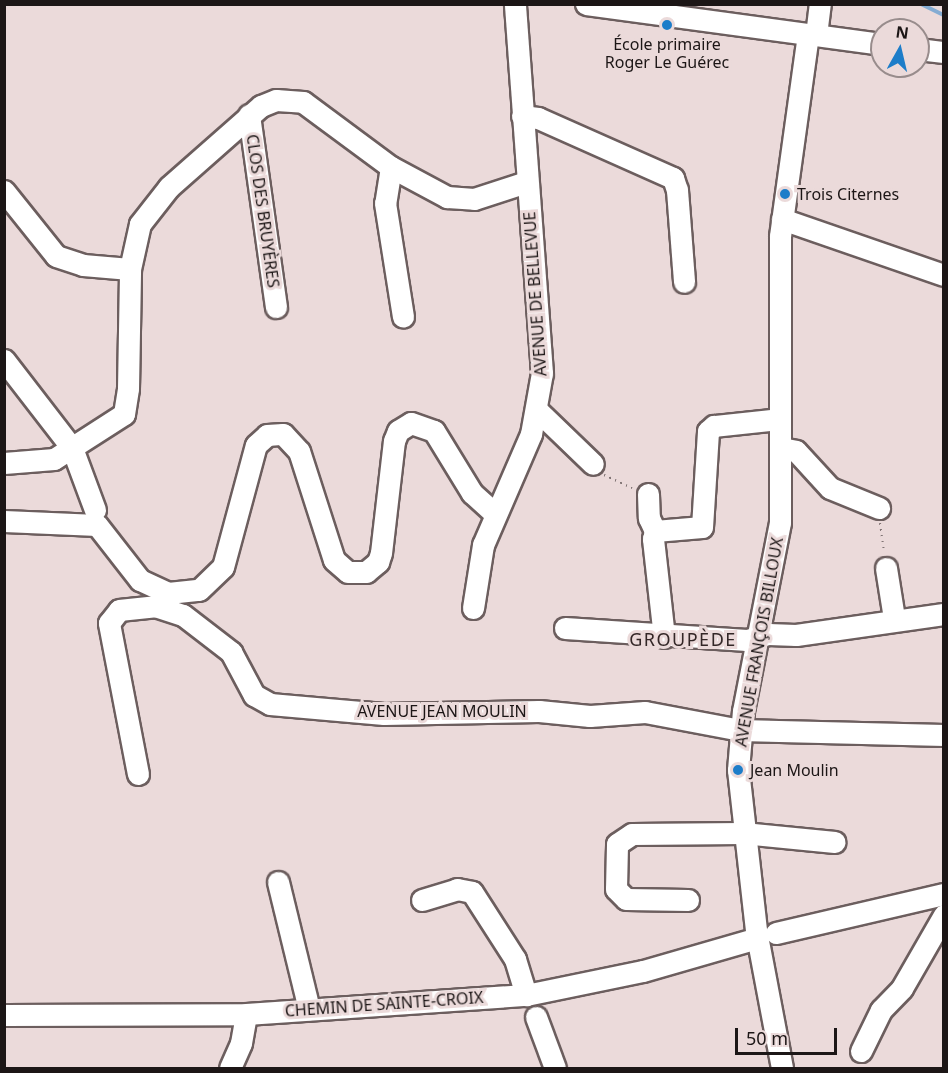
<!DOCTYPE html>
<meta charset="utf-8">
<style>
body{margin:0}
#map{position:relative;width:948px;height:1073px;overflow:hidden;background:#ebdada;font-family:"Noto Sans",sans-serif}
div>[style]{position:absolute}
[style*='--x']{left:calc(var(--x)*1px);top:calc(var(--y)*1px);width:calc(var(--w)*1px);rotate:calc(var(--a)*1deg)}
.stream>*{height:4px;margin:-2px;padding:0 2px;transform-origin:2px;border-radius:2px;background:#84acd3}
.path>*{height:2px;margin-top:-1px;transform-origin:0;background:repeating-linear-gradient(90deg,#807474 0 1.5px,transparent 0 6px)}
.roads{filter:drop-shadow(2px 0 #6c5e5e) drop-shadow(-2px 0 #6c5e5e) drop-shadow(0 2px #6c5e5e) drop-shadow(0 -2px #6c5e5e)}
.minor>*{height:21px;margin:-10.5px;padding:0 10.5px;transform-origin:10.5px;border-radius:10.5px;background:#fff}
.dots>*{width:16px;height:16px;translate:-50% -50%;box-sizing:border-box;border:3px solid #ebdada;border-radius:50%}
span{translate:-50% -50%;white-space:nowrap;text-align:center;line-height:1.15;-webkit-text-stroke:6px #ebdada;paint-order:stroke}
.poi-label{font-size:16px;color:#1c1616}
.left{translate:0 -50%;text-align:left}
.street-label{font-size:16px;color:#1c1616}
.neighbourhood-label{font-size:18px;color:#332727;letter-spacing:1.5px}
.frame{position:absolute;inset:0;border:6px solid #1c1616;pointer-events:none}
.north{position:absolute;left:870px;top:18px;width:60px;height:60px;box-sizing:border-box;background:#ebdada;border:2px solid #988c8c;border-radius:50%;rotate:8deg;font-size:16px;font-weight:700;line-height:24px;text-align:center;color:#1c1616}
.north::after{content:'';display:block;margin:auto;width:21px;height:27px;background:#1d7dc9;clip-path:polygon(50% 0,100% 100%,50% 72%,0 100%)}
.scale{position:absolute;left:735px;top:1028px;width:102px;height:27px;box-sizing:border-box;border:3px solid #1c1616;border-top:0;padding-left:8px;font-size:18px;line-height:21px;white-space:nowrap;color:#1c1616;-webkit-text-stroke:4px #ebdada;paint-order:stroke}
</style>
<div id="map">
<div class="stream">
<div style="--x:921;--y:4;--w:25;--a:26"></div>
</div>
<div class="path">
<div style="--x:604;--y:475;--w:31;--a:25"></div>
<div style="--x:880;--y:523;--w:27;--a:82"></div>
</div>
<div class="roads">
<div class="minor">
<div style="--x:586;--y:4;--w:299;--a:7.7"></div>
<div style="--x:816;--y:35;--w:31;--a:-83"></div>
<div style="--x:918;--y:49;--w:26;--a:7"></div>
<div style="--x:249;--y:115;--w:194;--a:82"></div>
<div style="--x:522;--y:116;--w:16;--a:7"></div>
<div style="--x:538;--y:118;--w:148;--a:24"></div>
<div style="--x:673;--y:178;--w:13;--a:72"></div>
<div style="--x:677;--y:190;--w:92;--a:85.6"></div>
<div style="--x:391;--y:167;--w:36;--a:99"></div>
<div style="--x:385;--y:203;--w:115;--a:81"></div>
<div style="--x:4;--y:191;--w:83;--a:51.3"></div>
<div style="--x:56;--y:256;--w:28;--a:18"></div>
<div style="--x:83;--y:265;--w:47;--a:4.9"></div>
<div style="--x:782;--y:219;--w:171;--a:19.1"></div>
<div style="--x:4;--y:360;--w:111;--a:52.3"></div>
<div style="--x:72;--y:448;--w:66;--a:69.6"></div>
<div style="--x:538;--y:411;--w:76;--a:43.9"></div>
<div style="--x:781;--y:448;--w:15;--a:11"></div>
<div style="--x:796;--y:451;--w:50;--a:47.4"></div>
<div style="--x:830;--y:488;--w:53;--a:22.2"></div>
<div style="--x:4;--y:463;--w:50;--a:-4.6"></div>
<div style="--x:54;--y:459;--w:83;--a:-32.7"></div>
<div style="--x:124;--y:414;--w:26;--a:-81"></div>
<div style="--x:128;--y:388;--w:119;--a:-89"></div>
<div style="--x:130;--y:269;--w:46;--a:-77.5"></div>
<div style="--x:140;--y:224;--w:47;--a:-51.9"></div>
<div style="--x:169;--y:187;--w:123;--a:-41.4"></div>
<div style="--x:261;--y:106;--w:16;--a:-22"></div>
<div style="--x:276;--y:100;--w:27;--a:4"></div>
<div style="--x:303;--y:102;--w:109;--a:36.5"></div>
<div style="--x:391;--y:167;--w:64;--a:28.2"></div>
<div style="--x:447;--y:197;--w:27;--a:4"></div>
<div style="--x:474;--y:199;--w:55;--a:-18.1"></div>
<div style="--x:648;--y:494;--w:24;--a:88"></div>
<div style="--x:649;--y:518;--w:14;--a:65"></div>
<div style="--x:4;--y:521;--w:93;--a:2.5"></div>
<div style="--x:97;--y:525;--w:70;--a:52"></div>
<div style="--x:140;--y:580;--w:31;--a:25"></div>
<div style="--x:168;--y:593;--w:31;--a:-6"></div>
<div style="--x:199;--y:590;--w:33;--a:-44"></div>
<div style="--x:223;--y:567;--w:126;--a:-74.9"></div>
<div style="--x:256;--y:445;--w:15;--a:-42"></div>
<div style="--x:267;--y:435;--w:16;--a:-4"></div>
<div style="--x:283;--y:434;--w:23;--a:47"></div>
<div style="--x:299;--y:451;--w:114;--a:72.2"></div>
<div style="--x:334;--y:560;--w:18;--a:41"></div>
<div style="--x:348;--y:572;--w:18;--a:0"></div>
<div style="--x:366;--y:572;--w:16;--a:-40"></div>
<div style="--x:378;--y:562;--w:9;--a:-72"></div>
<div style="--x:381;--y:553;--w:113;--a:-83.4"></div>
<div style="--x:394;--y:441;--w:11;--a:-68"></div>
<div style="--x:398;--y:431;--w:15;--a:-32"></div>
<div style="--x:411;--y:423;--w:24;--a:19"></div>
<div style="--x:434;--y:431;--w:73;--a:58.5"></div>
<div style="--x:472;--y:493;--w:30;--a:42"></div>
<div style="--x:886;--y:568;--w:51;--a:80.9"></div>
<div style="--x:473;--y:608;--w:64;--a:-81"></div>
<div style="--x:483;--y:545;--w:121;--a:-66.6"></div>
<div style="--x:531;--y:434;--w:62;--a:-79.8"></div>
<div style="--x:542;--y:373;--w:370;--a:-94.2"></div>
<div style="--x:565;--y:628;--w:182;--a:3.8"></div>
<div style="--x:747;--y:640;--w:22;--a:-16"></div>
<div style="--x:768;--y:634;--w:28;--a:2"></div>
<div style="--x:796;--y:635;--w:149;--a:-8.1"></div>
<div style="--x:664;--y:637;--w:99;--a:-96.4"></div>
<div style="--x:653;--y:539;--w:8;--a:-76"></div>
<div style="--x:655;--y:531;--w:47;--a:-4.9"></div>
<div style="--x:702;--y:527;--w:96;--a:-86.4"></div>
<div style="--x:708;--y:431;--w:8;--a:-40"></div>
<div style="--x:714;--y:426;--w:66;--a:-6.1"></div>
<div style="--x:138;--y:774;--w:154;--a:-100.9"></div>
<div style="--x:109;--y:623;--w:16;--a:-52"></div>
<div style="--x:119;--y:610;--w:36;--a:-6"></div>
<div style="--x:155;--y:606;--w:29;--a:18"></div>
<div style="--x:183;--y:615;--w:61;--a:37.6"></div>
<div style="--x:231;--y:652;--w:49;--a:61.9"></div>
<div style="--x:254;--y:695;--w:18;--a:29"></div>
<div style="--x:270;--y:704;--w:114;--a:5"></div>
<div style="--x:384;--y:714;--w:155;--a:-1.1"></div>
<div style="--x:539;--y:711;--w:51;--a:5.6"></div>
<div style="--x:590;--y:716;--w:55;--a:-4.2"></div>
<div style="--x:645;--y:712;--w:97;--a:10.7"></div>
<div style="--x:740;--y:730;--w:204;--a:1.4"></div>
<div style="--x:278;--y:882;--w:131;--a:76.3"></div>
<div style="--x:422;--y:900;--w:37;--a:-17"></div>
<div style="--x:457;--y:889;--w:15;--a:11"></div>
<div style="--x:472;--y:892;--w:80;--a:57.3"></div>
<div style="--x:515;--y:959;--w:38;--a:73"></div>
<div style="--x:688;--y:900;--w:62;--a:-179.1"></div>
<div style="--x:626;--y:899;--w:14;--a:-135"></div>
<div style="--x:616;--y:889;--w:45;--a:-88.7"></div>
<div style="--x:617;--y:844;--w:18;--a:-34"></div>
<div style="--x:632;--y:834;--w:111;--a:-0.5"></div>
<div style="--x:743;--y:833;--w:92;--a:5.6"></div>
<div style="--x:776;--y:933;--w:172;--a:-13.1"></div>
<div style="--x:4;--y:1015;--w:242;--a:-0.2"></div>
<div style="--x:246;--y:1014;--w:281;--a:-3.9"></div>
<div style="--x:526;--y:995;--w:119;--a:-11.6"></div>
<div style="--x:643;--y:971;--w:119;--a:-16.1"></div>
<div style="--x:536;--y:1017;--w:54;--a:69.6"></div>
<div style="--x:861;--y:1051;--w:46;--a:-64"></div>
<div style="--x:881;--y:1010;--w:30;--a:-46"></div>
<div style="--x:902;--y:988;--w:84;--a:-60.1"></div>
<div style="--x:230;--y:1068;--w:27;--a:-66"></div>
<div style="--x:241;--y:1043;--w:29;--a:-80"></div>
<div style="--x:782;--y:1068;--w:140;--a:-100.7"></div>
<div style="--x:756;--y:930;--w:161;--a:-96.4"></div>
<div style="--x:738;--y:770;--w:59;--a:-85.2"></div>
<div style="--x:743;--y:711;--w:193;--a:-78.9"></div>
<div style="--x:780;--y:522;--w:286;--a:-90"></div>
<div style="--x:780;--y:236;--w:204;--a:-82.1"></div>
</div>
</div>
<div class="dots">
<div style="left:667px;top:25px;background:#1d7dc9"></div>
<div style="left:785px;top:194px;background:#1d7dc9"></div>
<div style="left:738px;top:770px;background:#1d7dc9"></div>
</div>
<div class="poi-label">
<span style="left:667px;top:53px">École primaire<br>Roger Le Guérec</span>
<span class="left" style="left:797px;top:194px">Trois Citernes</span>
<span class="left" style="left:750px;top:770px">Jean Moulin</span>
</div>
<div class="street-label">
<span style="left:263px;top:211px;rotate:82deg">CLOS DES BRUYÈRES</span>
<span style="left:535px;top:294px;rotate:-94deg">AVENUE DE BELLEVUE</span>
<span style="left:759px;top:642px;rotate:-80deg">AVENUE FRANÇOIS BILLOUX</span>
<span style="left:442px;top:711px">AVENUE JEAN MOULIN</span>
<span style="left:384px;top:1004px;rotate:-4deg">CHEMIN DE SAINTE-CROIX</span>
</div>
<div class="neighbourhood-label">
<span style="left:683px;top:639px">GROUPÈDE</span>
</div>
<div class="frame"></div>
<div class="north">N</div>
<div class="scale">50 m</div>
</div>
